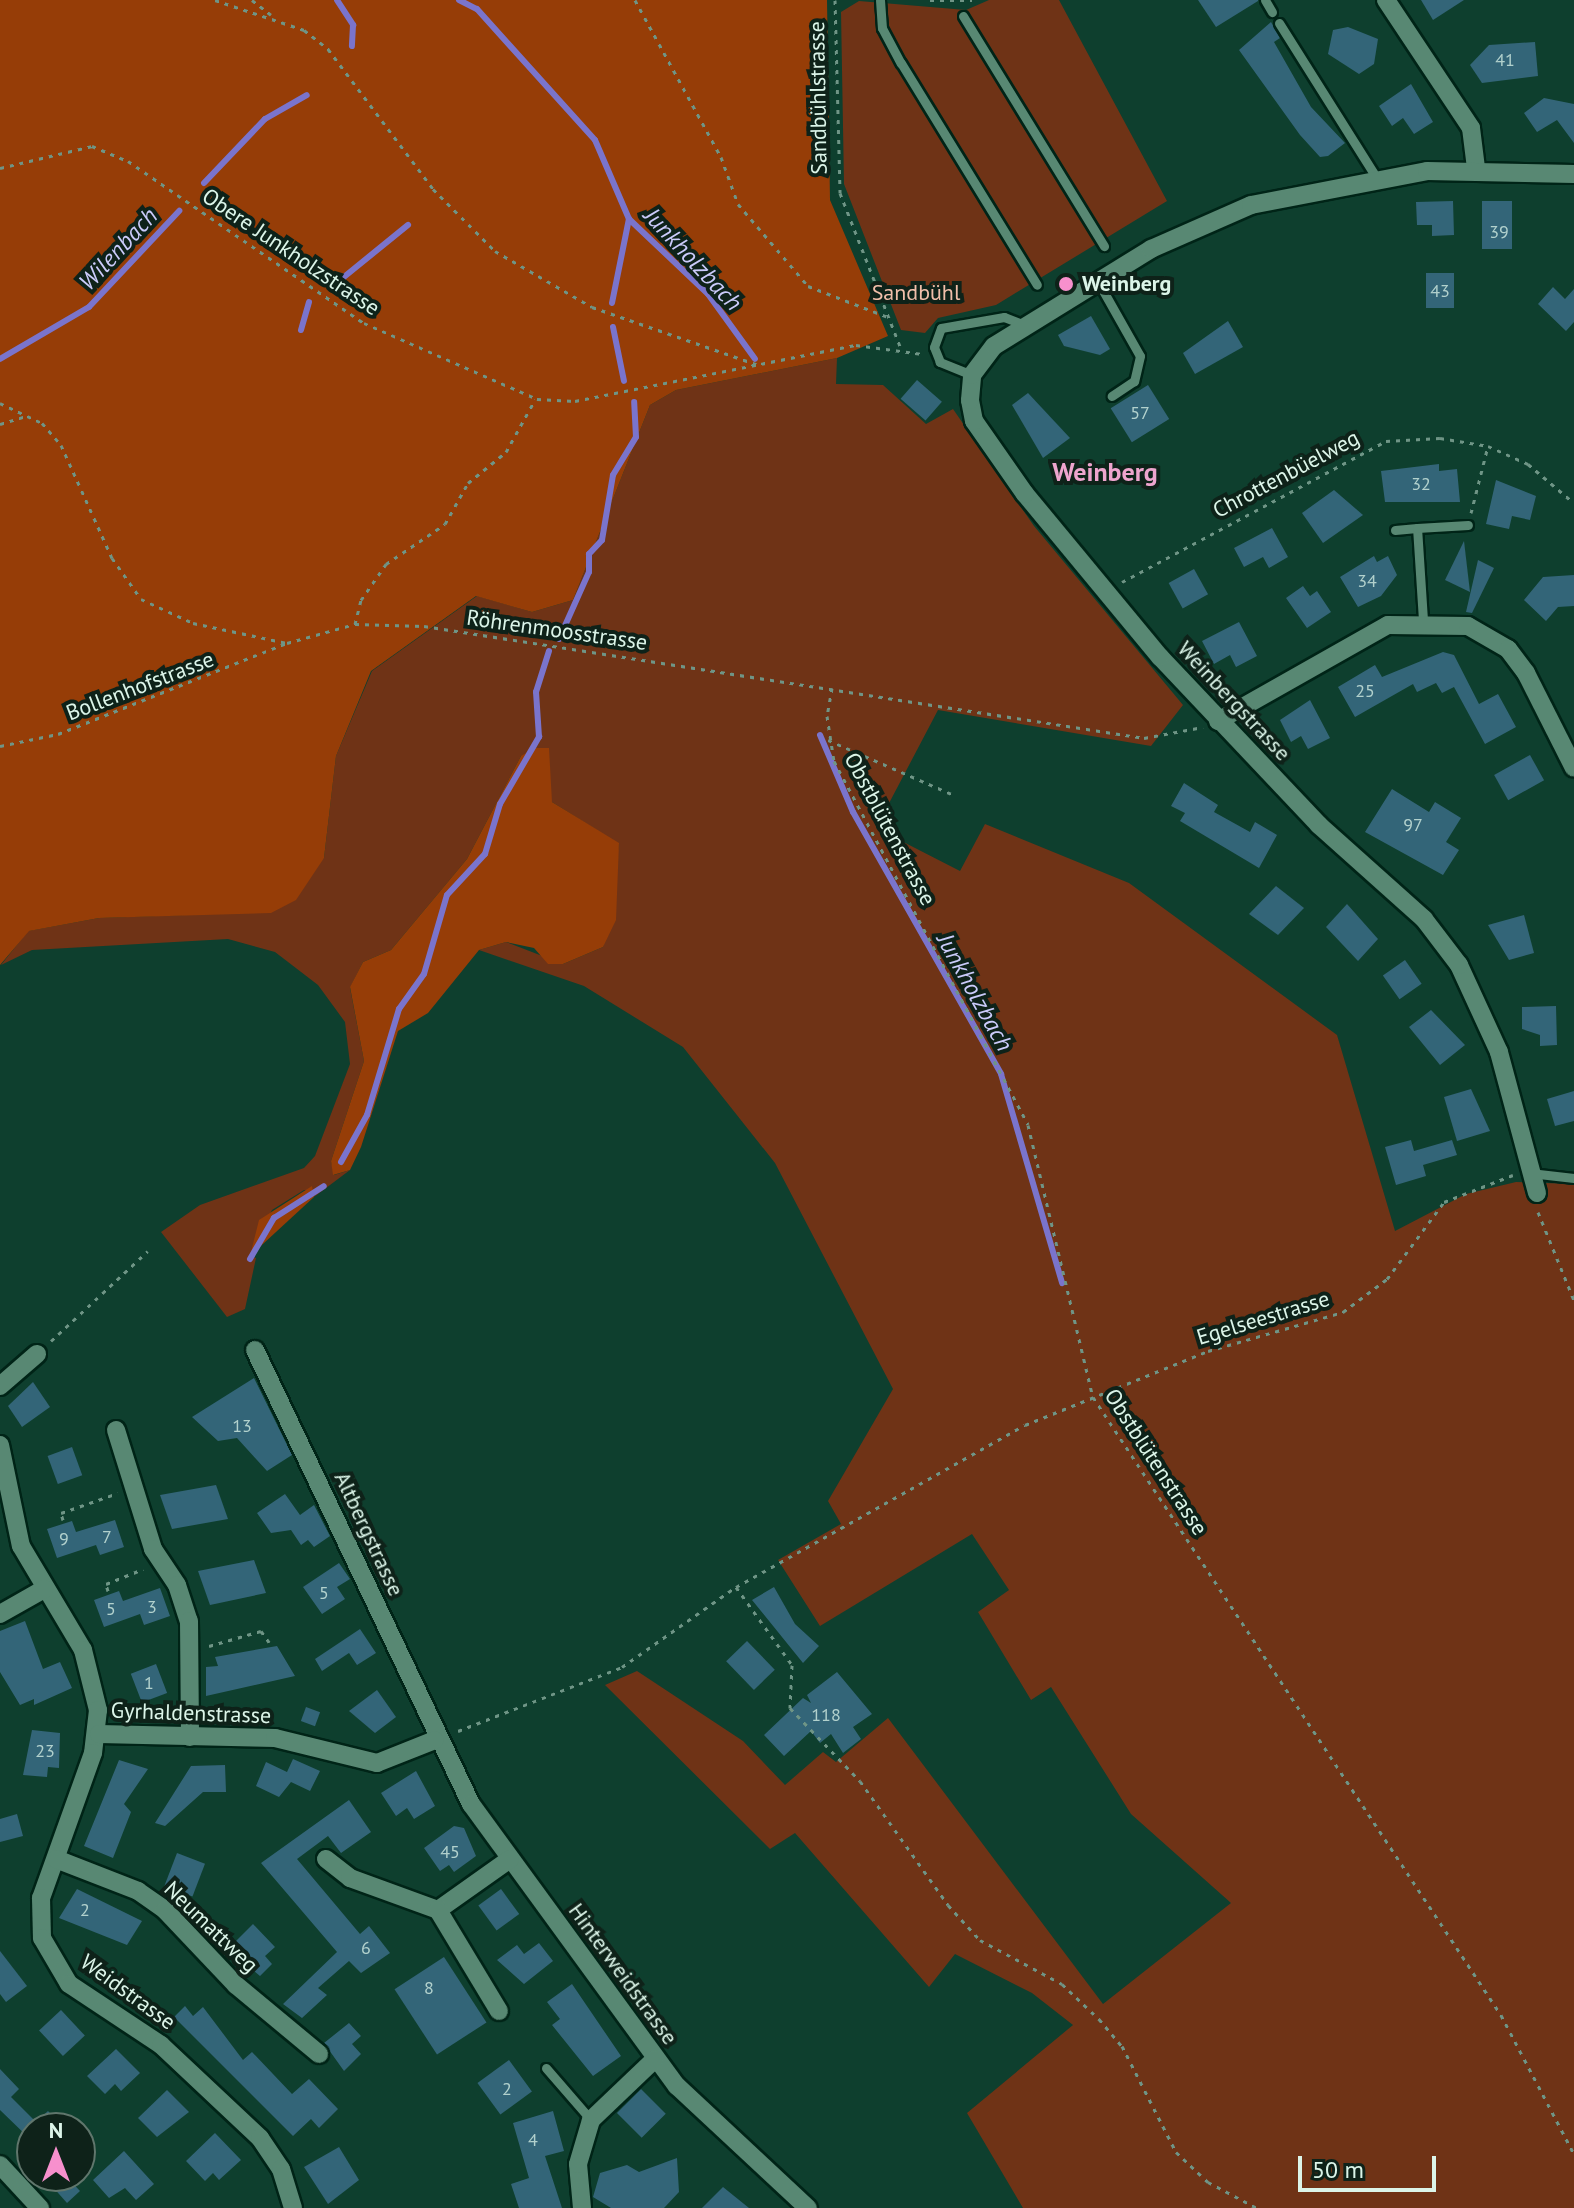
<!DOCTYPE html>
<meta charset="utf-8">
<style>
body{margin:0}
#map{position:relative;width:1574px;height:2208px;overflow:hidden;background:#0e3f2e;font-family:"PT Sans",sans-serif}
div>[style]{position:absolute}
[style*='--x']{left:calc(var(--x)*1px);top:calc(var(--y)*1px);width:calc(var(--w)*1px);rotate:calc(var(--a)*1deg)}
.green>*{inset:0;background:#6f3316}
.forest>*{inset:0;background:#963d07}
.stream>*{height:6px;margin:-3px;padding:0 3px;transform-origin:3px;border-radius:3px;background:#7a74cc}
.building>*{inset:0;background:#336578;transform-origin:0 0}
.path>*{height:3px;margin-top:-1.5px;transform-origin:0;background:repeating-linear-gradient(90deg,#6f9586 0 4px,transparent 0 10px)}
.roads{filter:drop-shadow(2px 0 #002417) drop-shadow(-2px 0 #002417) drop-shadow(0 2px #002417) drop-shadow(0 -2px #002417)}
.service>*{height:9px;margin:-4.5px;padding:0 4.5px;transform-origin:4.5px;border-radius:4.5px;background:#588873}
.minor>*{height:18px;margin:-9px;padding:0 9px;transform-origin:9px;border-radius:9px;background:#588873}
.dots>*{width:22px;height:22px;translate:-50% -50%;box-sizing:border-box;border:4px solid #0e2219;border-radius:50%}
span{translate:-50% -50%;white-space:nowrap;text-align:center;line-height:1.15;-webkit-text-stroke:8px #0e2219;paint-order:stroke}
.number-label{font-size:18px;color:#b2d1cd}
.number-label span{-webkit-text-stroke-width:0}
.street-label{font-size:22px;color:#dcf5e9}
.poi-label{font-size:22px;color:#dcf5e9;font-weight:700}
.left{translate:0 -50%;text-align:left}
.park-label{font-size:22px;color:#f1bfaa}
.water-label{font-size:24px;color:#cbcbfa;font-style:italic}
.quarter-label{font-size:26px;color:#eea5ce;font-weight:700}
.north{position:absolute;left:16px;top:2112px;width:80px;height:80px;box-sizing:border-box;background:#0e2219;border:2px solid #60766c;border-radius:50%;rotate:0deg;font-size:22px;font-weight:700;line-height:32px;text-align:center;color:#dcf5e9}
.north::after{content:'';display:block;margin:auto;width:28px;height:36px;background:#f790cd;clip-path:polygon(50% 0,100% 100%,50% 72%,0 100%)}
.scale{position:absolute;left:1298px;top:2156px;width:138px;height:36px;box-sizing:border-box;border:4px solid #dcf5e9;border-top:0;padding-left:10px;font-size:24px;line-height:28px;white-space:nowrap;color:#dcf5e9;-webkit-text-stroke:6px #0e2219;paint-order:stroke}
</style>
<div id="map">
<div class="green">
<div style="clip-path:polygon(989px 0,1059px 0,1167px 201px,996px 305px,938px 318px,925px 333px,901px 330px,844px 184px,841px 12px,859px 1px,966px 10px)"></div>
<div style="clip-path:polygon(837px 358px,836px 384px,883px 385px,926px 424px,953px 409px,1034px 526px,1183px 705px,1151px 746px,938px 710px,876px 828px,960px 871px,985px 824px,1129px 883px,1337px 1035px,1395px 1231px,1466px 1194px,1516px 1182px,1574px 1184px,1574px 2208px,1023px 2208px,967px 2113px,1073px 2025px,1032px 1993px,955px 1954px,929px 1987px,795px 1833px,770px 1849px,605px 1685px,637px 1671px,743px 1741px,785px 1785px,823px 1752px,836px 1762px,888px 1718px,1103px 2004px,1231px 1903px,1131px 1814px,1051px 1687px,1031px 1700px,978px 1612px,1009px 1590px,972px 1534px,820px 1626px,778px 1560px,841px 1524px,828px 1501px,893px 1389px,775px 1163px,683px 1047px,584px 986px,479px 950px,506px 942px,563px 964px,603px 947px,619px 844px,552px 802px,521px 756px,467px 859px,391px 950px,363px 962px,350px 988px,364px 1061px,331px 1161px,334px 1175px,350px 1170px,314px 1197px,316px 1191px,304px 1190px,272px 1210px,250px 1256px,256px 1258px,245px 1309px,227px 1317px,161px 1232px,200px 1205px,304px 1168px,315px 1156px,350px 1064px,345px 1022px,318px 985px,275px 952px,228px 939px,32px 950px,1px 965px,28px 931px,99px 918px,185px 915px,324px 858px,336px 756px,372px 671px,477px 596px,532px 612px,573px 600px,650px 405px,676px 390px)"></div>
</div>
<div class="forest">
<div style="clip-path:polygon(0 0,827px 0,830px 200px,888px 336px,837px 358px,676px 390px,650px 405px,573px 600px,532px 612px,476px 596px,371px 671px,336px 756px,324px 858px,296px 900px,271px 913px,99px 918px,29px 931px,0 965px)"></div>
<div style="clip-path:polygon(535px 748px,549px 748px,552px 802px,619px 843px,616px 920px,603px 947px,563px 964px,548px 964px,534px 948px,506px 942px,479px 950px,428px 1013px,398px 1031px,361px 1147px,350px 1170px,333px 1175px,331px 1161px,364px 1061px,350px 987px,363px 962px,391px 950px,467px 859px,521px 756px)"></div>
<div style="clip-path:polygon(312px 1186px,314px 1197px,250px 1256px,259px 1220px)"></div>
</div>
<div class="stream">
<div style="--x:337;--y:0;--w:30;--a:57"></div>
<div style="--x:353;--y:25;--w:21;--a:93"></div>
<div style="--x:459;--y:0;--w:20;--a:27"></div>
<div style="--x:477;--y:9;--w:176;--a:48"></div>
<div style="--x:595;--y:140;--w:86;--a:66.7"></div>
<div style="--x:629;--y:219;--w:109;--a:43.5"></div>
<div style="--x:708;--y:294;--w:80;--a:54.1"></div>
<div style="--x:204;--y:183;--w:88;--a:-46.4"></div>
<div style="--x:265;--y:119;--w:48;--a:-29.7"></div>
<div style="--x:339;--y:281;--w:89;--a:-39.1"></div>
<div style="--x:612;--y:303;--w:86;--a:-78.6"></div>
<div style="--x:613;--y:327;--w:55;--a:78.5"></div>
<div style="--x:301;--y:330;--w:29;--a:-74"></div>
<div style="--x:0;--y:359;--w:103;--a:-30.3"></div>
<div style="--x:89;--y:307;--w:132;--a:-46.8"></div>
<div style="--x:559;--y:639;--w:73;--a:-65.9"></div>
<div style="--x:589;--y:572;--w:18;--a:-90"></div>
<div style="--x:589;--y:554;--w:19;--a:-47"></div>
<div style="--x:602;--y:540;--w:66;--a:-80.4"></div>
<div style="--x:613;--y:475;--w:44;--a:-58.8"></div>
<div style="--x:636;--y:437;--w:35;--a:-93"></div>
<div style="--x:820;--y:735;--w:84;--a:66.8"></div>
<div style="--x:853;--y:812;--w:301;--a:60.5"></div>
<div style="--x:1001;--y:1074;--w:218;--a:73.7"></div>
<div style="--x:341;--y:1162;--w:54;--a:-61"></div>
<div style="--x:367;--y:1115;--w:111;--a:-73.2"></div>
<div style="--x:399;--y:1009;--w:43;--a:-54.5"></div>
<div style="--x:424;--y:974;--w:82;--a:-73.8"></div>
<div style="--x:447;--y:895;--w:56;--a:-47.2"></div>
<div style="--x:485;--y:854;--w:52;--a:-73.3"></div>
<div style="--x:500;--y:804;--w:78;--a:-59.8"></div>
<div style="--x:539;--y:737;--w:45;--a:-93.8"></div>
<div style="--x:536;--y:692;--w:43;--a:-72.4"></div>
<div style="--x:250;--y:1259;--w:48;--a:-59.7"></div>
<div style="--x:274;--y:1218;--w:59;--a:-32.6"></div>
</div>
<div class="building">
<div style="clip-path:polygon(1198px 0,1258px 0,1258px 1px,1216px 27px)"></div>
<div style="clip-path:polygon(1421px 0,1464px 0,1433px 20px)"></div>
<div style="clip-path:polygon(1271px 22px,1280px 38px,1274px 42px,1311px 107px,1345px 143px,1328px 156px,1320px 157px,1300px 135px,1239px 50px)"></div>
<div style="clip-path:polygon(1348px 27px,1378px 39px,1374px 64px,1359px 74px,1328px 54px,1333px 30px)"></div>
<div style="clip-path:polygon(1535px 42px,1538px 76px,1482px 83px,1470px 65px,1489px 45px)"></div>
<div style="clip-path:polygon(1411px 84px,1433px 122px,1414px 134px,1403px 118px,1392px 126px,1379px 106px)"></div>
<div style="clip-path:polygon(1544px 98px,1574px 104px,1574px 143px,1557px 120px,1537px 132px,1524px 113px)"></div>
<div style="clip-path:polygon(1453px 201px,1454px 235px,1432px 236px,1432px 225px,1417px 225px,1416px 202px)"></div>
<div style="left:1482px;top:201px;width:30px;height:48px"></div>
<div style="left:1454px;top:273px;width:35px;height:28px;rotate:90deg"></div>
<div style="clip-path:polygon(1553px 287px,1565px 299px,1574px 289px,1574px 322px,1566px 331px,1538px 304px)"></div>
<div style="clip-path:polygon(1091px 316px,1110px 349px,1100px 355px,1064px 346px,1058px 335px)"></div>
<div style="clip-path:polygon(1228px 321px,1243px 347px,1195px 374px,1183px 353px)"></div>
<div style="left:917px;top:380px;width:33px;height:25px;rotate:41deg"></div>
<div style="left:1148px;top:385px;width:40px;height:44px;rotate:58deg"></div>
<div style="clip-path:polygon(1028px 393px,1070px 438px,1043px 458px,1012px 405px)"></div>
<div style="clip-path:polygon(1439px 464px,1439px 471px,1457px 469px,1460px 502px,1385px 502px,1381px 471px)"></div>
<div style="clip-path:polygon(1496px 480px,1536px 496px,1530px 520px,1512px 516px,1509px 529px,1486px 524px)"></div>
<div style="clip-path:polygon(1334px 490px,1363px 515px,1323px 543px,1302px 513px)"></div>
<div style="clip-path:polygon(1272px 528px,1288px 557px,1269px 568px,1263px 557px,1244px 567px,1234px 548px)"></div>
<div style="clip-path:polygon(1464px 541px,1470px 592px,1445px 580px)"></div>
<div style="clip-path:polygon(1374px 556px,1377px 562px,1388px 556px,1397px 575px,1381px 596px,1358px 607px,1340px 577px)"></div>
<div style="clip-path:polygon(1478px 560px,1494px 568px,1472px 613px,1466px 612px)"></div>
<div style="left:1194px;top:569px;width:29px;height:29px;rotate:61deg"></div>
<div style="clip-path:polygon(1574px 575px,1574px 606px,1558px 607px,1546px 621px,1524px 600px,1543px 577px)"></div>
<div style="clip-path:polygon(1303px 586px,1310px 596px,1317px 591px,1331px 612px,1307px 628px,1286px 598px)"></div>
<div style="clip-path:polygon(1239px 622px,1257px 656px,1236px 667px,1230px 655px,1214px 664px,1202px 641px)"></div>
<div style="clip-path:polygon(1443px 652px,1454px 655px,1479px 704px,1498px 694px,1516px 727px,1485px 744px,1454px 687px,1442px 693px,1436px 683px,1417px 692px,1413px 684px,1355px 717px,1338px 687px,1375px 665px,1382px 677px)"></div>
<div style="clip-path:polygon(1310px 700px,1330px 738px,1308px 749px,1301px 736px,1291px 742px,1280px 720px)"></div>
<div style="left:1530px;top:755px;width:29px;height:41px;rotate:61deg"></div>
<div style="clip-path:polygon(1184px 783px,1218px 805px,1214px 812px,1250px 832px,1255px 822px,1277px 835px,1259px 868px,1180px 821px,1185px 813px,1171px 806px)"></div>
<div style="clip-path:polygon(1392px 789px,1429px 812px,1435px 802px,1461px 818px,1446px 842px,1459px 850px,1443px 875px,1365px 832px)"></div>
<div style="clip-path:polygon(1276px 886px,1304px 908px,1278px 935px,1249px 914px)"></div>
<div style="clip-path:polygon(1347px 904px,1378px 939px,1358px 961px,1326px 927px)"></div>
<div style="clip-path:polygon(1524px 915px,1534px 953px,1509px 960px,1488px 925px)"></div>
<div style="left:1405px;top:960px;width:29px;height:27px;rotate:55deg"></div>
<div style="clip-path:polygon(1556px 1006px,1557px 1045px,1540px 1046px,1540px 1035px,1522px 1029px,1522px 1007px)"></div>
<div style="clip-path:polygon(1431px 1010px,1465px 1045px,1440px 1065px,1409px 1027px)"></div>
<div style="clip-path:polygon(1471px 1089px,1490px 1131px,1457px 1141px,1444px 1097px)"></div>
<div style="clip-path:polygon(1574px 1091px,1574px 1121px,1555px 1126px,1547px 1099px)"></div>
<div style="clip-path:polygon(1411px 1140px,1414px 1151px,1452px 1140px,1457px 1155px,1423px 1165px,1426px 1176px,1396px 1185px,1385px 1147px)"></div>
<div style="clip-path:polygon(254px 1378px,292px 1455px,267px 1471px,237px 1438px,218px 1441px,192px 1417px)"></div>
<div style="clip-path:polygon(33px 1382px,50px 1407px,22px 1427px,8px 1406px)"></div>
<div style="left:72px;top:1447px;width:30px;height:26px;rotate:70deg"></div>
<div style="clip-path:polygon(216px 1485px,228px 1519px,172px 1529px,160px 1495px)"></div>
<div style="clip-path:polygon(285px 1494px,300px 1515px,314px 1505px,330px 1536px,314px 1547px,308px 1540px,301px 1545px,291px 1530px,271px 1533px,257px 1513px)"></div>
<div style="clip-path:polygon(115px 1520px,124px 1547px,100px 1555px,96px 1545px,57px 1558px,47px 1529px,72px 1521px,76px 1532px)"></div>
<div style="clip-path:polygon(254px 1560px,266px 1593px,210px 1605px,198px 1571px)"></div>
<div style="clip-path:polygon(339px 1563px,350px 1579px,337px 1587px,345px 1599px,322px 1614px,303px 1587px)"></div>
<div style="clip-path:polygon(774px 1587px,795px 1624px,819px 1646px,803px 1663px,752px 1600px)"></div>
<div style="clip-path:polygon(160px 1588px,170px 1616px,144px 1625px,140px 1614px,104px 1627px,94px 1600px,119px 1591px,123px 1601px)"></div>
<div style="clip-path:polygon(25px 1621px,43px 1669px,60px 1662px,72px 1688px,34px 1705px,34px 1699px,20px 1705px,0 1672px,0 1631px)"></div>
<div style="clip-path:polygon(360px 1629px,376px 1653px,357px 1665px,349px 1653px,322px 1671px,315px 1659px)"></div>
<div style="left:747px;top:1641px;width:40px;height:29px;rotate:46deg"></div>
<div style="clip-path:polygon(277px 1646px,295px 1676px,206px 1696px,206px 1667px,218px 1666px,215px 1657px)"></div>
<div style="left:156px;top:1664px;width:31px;height:27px;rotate:69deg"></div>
<div style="clip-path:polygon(837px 1672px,872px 1714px,853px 1727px,861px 1739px,843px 1753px,831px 1734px,820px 1743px,811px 1731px,784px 1756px,764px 1735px,803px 1698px,811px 1703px,807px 1695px)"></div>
<div style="clip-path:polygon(377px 1690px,396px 1717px,375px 1733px,349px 1711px)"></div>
<div style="left:306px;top:1707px;width:15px;height:15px;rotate:20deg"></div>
<div style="clip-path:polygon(32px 1730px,60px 1733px,59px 1768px,48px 1767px,47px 1777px,23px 1775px)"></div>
<div style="clip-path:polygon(293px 1759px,320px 1771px,310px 1791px,291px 1782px,279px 1797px,256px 1786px,266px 1762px,287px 1772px)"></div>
<div style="clip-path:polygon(119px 1760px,148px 1769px,124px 1804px,131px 1812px,113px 1858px,84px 1846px)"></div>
<div style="clip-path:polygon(225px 1765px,226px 1792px,203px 1792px,165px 1826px,155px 1823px,191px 1766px)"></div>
<div style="clip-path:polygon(416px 1771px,435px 1806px,414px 1819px,407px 1808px,396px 1816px,381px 1793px)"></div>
<div style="clip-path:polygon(349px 1800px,371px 1832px,341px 1853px,328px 1836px,297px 1859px,360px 1934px,369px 1926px,390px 1953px,361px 1973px,349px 1961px,318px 1988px,327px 1995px,302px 2018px,283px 2004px,337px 1952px,261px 1863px)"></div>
<div style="clip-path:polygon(17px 1814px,23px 1836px,0 1842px,0 1819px)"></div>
<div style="clip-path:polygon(454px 1826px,464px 1828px,476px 1856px,454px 1872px,449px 1865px,440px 1871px,424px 1848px)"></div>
<div style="left:177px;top:1853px;width:30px;height:35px;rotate:21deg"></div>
<div style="clip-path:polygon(77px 1889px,142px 1921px,127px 1945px,59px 1918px)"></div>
<div style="left:501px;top:1889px;width:31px;height:28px;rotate:54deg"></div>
<div style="clip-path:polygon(253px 1924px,275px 1947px,265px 1956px,272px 1964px,260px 1976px,228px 1949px)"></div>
<div style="clip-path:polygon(539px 1943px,553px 1961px,524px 1984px,497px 1960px,517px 1945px,524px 1954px)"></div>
<div style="clip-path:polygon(0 1951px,27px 1986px,6px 2002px,0 1994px)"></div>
<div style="left:444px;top:1957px;width:78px;height:59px;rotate:57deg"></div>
<div style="clip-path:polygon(572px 1984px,621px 2056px,593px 2076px,552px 2025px,560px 2019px,547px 2002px)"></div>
<div style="clip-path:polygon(185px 2006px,193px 2016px,203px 2007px,243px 2060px,252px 2052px,292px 2094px,309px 2079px,338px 2109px,319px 2128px,311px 2119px,293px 2136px,174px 2017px)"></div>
<div style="left:61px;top:2010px;width:35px;height:30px;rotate:47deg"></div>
<div style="clip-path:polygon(349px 2023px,361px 2036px,352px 2044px,361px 2054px,344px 2071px,324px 2043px)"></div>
<div style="clip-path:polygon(116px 2049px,140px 2073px,121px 2091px,115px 2084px,105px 2094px,87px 2076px)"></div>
<div style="left:509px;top:2060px;width:39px;height:39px;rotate:54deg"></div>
<div style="clip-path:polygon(0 2069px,19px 2089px,11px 2097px,36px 2122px,48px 2111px,64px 2128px,32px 2128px,32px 2141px,0 2110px)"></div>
<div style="left:641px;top:2089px;width:35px;height:34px;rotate:45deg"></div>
<div style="clip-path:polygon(167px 2090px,189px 2112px,157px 2137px,138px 2118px)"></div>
<div style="clip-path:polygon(553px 2111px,564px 2151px,545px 2156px,562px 2208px,519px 2208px,511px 2184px,529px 2178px,513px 2123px)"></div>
<div style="clip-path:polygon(215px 2133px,241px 2160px,219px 2180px,213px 2173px,205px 2181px,186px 2161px)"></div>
<div style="clip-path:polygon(339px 2147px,359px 2180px,328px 2204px,304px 2167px)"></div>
<div style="clip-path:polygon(124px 2151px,154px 2184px,136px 2200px,125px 2188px,109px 2198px,93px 2180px)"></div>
<div style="clip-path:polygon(677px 2158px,679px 2192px,664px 2208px,611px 2208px,593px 2197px,600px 2173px,627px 2165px,639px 2172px)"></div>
<div style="clip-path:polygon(43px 2176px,66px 2176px,80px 2191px,67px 2203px)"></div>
<div style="clip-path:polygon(723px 2187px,749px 2208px,702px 2208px)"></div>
</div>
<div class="path">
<div style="--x:215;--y:0;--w:94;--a:18.6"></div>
<div style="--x:304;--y:30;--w:31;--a:38"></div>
<div style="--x:328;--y:49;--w:175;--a:53.1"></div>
<div style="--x:433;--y:189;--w:88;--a:45"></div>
<div style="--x:495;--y:251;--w:112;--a:30"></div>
<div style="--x:592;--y:307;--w:174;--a:19.2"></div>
<div style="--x:252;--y:0;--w:24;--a:38"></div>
<div style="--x:635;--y:0;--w:179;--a:61.3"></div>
<div style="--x:721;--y:157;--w:50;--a:70.1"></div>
<div style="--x:738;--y:204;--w:108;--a:49.5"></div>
<div style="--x:808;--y:286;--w:86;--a:21.2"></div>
<div style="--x:835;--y:0;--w:193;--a:88.5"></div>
<div style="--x:840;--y:193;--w:164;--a:68.6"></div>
<div style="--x:930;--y:0;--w:42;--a:0"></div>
<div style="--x:0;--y:168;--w:95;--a:-13.4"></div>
<div style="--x:92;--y:146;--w:39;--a:23"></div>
<div style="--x:128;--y:161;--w:286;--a:34.5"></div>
<div style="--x:364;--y:323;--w:189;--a:23.7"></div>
<div style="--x:537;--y:399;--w:38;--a:3"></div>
<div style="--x:575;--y:401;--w:287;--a:-11.3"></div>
<div style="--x:856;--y:345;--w:67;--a:7.8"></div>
<div style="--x:0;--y:403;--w:47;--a:25.5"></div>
<div style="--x:42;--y:423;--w:29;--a:49"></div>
<div style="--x:61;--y:445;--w:124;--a:65.7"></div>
<div style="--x:112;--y:558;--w:50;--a:54.7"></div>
<div style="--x:141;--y:599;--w:57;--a:24.8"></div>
<div style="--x:193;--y:623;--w:96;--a:12"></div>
<div style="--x:0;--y:424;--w:27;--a:-17"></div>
<div style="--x:1471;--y:513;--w:69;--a:-75.8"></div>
<div style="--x:1122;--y:582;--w:299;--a:-28.1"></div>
<div style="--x:1386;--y:441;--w:54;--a:-3.2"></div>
<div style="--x:1440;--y:438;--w:49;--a:9.5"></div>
<div style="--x:1488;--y:446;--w:44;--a:24.2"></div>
<div style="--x:1528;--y:464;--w:60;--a:40.3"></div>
<div style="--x:355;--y:624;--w:25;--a:-76"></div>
<div style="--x:361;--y:600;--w:44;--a:-55.2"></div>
<div style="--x:386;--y:564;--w:71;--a:-34.1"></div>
<div style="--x:445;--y:524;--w:47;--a:-60.7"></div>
<div style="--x:468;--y:483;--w:49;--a:-39.2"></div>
<div style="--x:506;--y:452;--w:60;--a:-60.9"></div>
<div style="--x:832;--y:688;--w:28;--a:100"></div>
<div style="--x:827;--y:716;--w:46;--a:81.2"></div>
<div style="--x:834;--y:761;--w:412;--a:61.9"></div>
<div style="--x:1028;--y:1125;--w:280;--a:76.6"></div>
<div style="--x:1093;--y:1397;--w:741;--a:56.57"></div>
<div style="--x:1501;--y:2015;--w:157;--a:62.3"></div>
<div style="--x:828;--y:740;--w:137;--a:23.6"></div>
<div style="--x:0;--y:746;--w:59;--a:-11.7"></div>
<div style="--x:58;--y:734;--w:246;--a:-21.7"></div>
<div style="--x:287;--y:643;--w:71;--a:-15.6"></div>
<div style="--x:355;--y:624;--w:69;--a:1.7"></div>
<div style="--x:424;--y:626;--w:729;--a:8.84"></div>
<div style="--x:1144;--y:738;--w:60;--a:-10.6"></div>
<div style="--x:1538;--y:1212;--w:95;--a:67.8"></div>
<div style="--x:51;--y:1341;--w:132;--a:-42.9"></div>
<div style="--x:63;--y:1520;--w:7;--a:-106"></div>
<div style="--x:61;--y:1513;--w:60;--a:-19.3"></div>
<div style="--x:736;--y:1587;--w:96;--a:54.3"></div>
<div style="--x:792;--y:1665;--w:43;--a:92.7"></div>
<div style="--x:790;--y:1708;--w:101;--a:46.2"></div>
<div style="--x:860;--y:1781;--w:152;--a:54.6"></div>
<div style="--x:948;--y:1905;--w:47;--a:47.6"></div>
<div style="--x:980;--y:1940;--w:93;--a:28.2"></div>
<div style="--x:1062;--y:1984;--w:51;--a:43.4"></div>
<div style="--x:1099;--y:2019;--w:35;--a:50"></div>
<div style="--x:1122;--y:2046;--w:119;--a:63"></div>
<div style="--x:1176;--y:2152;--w:44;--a:43.2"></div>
<div style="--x:1208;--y:2182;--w:55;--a:28"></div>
<div style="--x:108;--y:1591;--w:7;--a:-106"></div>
<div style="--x:106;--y:1584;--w:40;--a:-22"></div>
<div style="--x:209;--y:1646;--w:54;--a:-16.1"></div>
<div style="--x:261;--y:1631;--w:14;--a:54"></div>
<div style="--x:458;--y:1731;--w:176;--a:-21.3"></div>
<div style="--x:622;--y:1667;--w:139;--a:-35.1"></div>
<div style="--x:736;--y:1587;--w:331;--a:-29.3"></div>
<div style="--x:1025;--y:1425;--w:197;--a:-22"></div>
<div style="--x:1208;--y:1351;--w:141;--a:-16.1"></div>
<div style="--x:1343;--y:1312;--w:55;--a:-36.9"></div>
<div style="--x:1387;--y:1279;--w:96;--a:-53.5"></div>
<div style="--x:1444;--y:1202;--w:74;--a:-21.4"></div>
</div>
<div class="roads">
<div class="service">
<div style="--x:880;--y:0;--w:28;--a:86"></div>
<div style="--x:882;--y:28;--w:40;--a:62"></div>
<div style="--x:901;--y:63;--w:260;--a:58.5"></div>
<div style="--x:1265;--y:0;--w:14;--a:60"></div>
<div style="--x:963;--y:16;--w:270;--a:58.5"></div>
<div style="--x:1279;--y:23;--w:182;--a:57.8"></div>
<div style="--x:1097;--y:280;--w:87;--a:60.5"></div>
<div style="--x:1140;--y:356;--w:26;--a:103"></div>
<div style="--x:1134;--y:381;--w:27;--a:146"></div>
<div style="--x:972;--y:375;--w:35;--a:-158"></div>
<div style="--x:940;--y:362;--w:16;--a:-112"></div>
<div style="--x:934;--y:347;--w:20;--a:-70"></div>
<div style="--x:941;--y:328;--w:64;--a:-9.9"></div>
<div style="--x:1004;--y:317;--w:22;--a:21"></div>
<div style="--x:1395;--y:530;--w:22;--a:-5"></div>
<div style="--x:1423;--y:620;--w:92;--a:-93.7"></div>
<div style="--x:1417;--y:528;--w:51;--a:-3.4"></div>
<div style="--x:1530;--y:1173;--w:44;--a:6.5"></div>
<div style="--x:546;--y:2068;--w:69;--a:49.1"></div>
</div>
<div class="minor">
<div style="--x:1386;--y:0;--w:154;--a:56.4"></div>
<div style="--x:1471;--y:128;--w:40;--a:82.9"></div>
<div style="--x:1218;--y:721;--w:195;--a:-29.5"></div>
<div style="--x:1388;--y:625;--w:80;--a:0.7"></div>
<div style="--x:1468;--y:626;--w:46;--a:29.9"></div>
<div style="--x:1508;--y:649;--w:30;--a:53"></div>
<div style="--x:1526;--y:673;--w:106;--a:63.2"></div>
<div style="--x:1537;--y:1193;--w:146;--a:-105.1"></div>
<div style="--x:1499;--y:1052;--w:96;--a:-114.7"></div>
<div style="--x:1459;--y:965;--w:58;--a:-127.3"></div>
<div style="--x:1424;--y:919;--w:141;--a:-138.2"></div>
<div style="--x:1319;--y:825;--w:231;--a:-133.4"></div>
<div style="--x:1160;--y:657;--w:212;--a:-129.6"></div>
<div style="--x:1025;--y:494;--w:89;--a:-124.9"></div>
<div style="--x:974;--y:421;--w:21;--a:-101"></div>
<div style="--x:970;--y:400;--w:25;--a:-85"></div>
<div style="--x:972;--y:375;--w:36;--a:-53"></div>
<div style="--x:994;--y:346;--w:185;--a:-31.7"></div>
<div style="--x:1151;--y:249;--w:109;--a:-23.7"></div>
<div style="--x:1251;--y:205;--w:179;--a:-10.9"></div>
<div style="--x:1427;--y:171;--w:147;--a:1.2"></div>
<div style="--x:255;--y:1350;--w:503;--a:64.56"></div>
<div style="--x:471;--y:1804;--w:349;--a:53.9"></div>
<div style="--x:677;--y:2086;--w:179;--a:43"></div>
<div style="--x:0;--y:1386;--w:49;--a:-40.9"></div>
<div style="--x:116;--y:1430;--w:125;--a:72.7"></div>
<div style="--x:153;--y:1549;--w:43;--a:56.3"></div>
<div style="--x:177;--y:1585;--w:38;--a:72"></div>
<div style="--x:189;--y:1621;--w:116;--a:89.5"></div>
<div style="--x:0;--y:1445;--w:103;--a:78.3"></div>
<div style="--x:21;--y:1546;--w:121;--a:59.2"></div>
<div style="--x:83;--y:1650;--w:62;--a:76"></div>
<div style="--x:98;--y:1710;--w:43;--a:96.6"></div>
<div style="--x:93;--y:1753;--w:154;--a:109.7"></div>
<div style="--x:41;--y:1898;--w:40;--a:88.6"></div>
<div style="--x:42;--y:1938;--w:53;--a:59.6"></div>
<div style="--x:69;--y:1984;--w:110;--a:33.5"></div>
<div style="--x:161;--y:2045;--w:136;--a:43.2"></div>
<div style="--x:260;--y:2138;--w:37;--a:56"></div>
<div style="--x:281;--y:2169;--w:41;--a:72.9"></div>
<div style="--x:0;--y:1614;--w:51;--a:-29.6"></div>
<div style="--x:99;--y:1734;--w:176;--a:1.3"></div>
<div style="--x:275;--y:1738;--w:105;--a:13.8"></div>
<div style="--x:377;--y:1763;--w:62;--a:-21.6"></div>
<div style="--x:56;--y:1859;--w:88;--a:21.3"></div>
<div style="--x:138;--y:1891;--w:33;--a:35"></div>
<div style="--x:165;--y:1910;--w:103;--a:46.6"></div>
<div style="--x:236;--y:1985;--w:108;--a:39.7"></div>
<div style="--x:326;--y:1859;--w:31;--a:38"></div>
<div style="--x:350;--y:1878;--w:94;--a:20"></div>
<div style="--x:438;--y:1910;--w:88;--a:-35.3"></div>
<div style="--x:438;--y:1910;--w:118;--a:58.9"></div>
<div style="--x:0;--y:2165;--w:59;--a:47.1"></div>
<div style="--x:582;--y:2208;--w:44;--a:-95.2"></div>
<div style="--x:578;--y:2164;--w:46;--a:-73.5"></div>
<div style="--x:591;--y:2120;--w:88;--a:-43.6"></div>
</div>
</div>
<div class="dots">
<div style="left:1066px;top:284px;background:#f790cd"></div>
</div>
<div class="number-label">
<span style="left:1505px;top:60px">41</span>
<span style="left:1499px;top:232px">39</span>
<span style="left:1440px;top:291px">43</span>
<span style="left:1140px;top:413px">57</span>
<span style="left:1421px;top:484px">32</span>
<span style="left:1367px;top:581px">34</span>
<span style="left:1365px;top:691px">25</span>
<span style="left:1413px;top:825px">97</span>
<span style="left:242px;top:1426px">13</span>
<span style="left:107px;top:1537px">7</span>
<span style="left:64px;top:1539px">9</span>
<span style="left:324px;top:1593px">5</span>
<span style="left:152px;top:1607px">3</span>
<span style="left:111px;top:1609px">5</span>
<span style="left:149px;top:1683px">1</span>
<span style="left:826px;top:1715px">118</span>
<span style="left:45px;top:1751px">23</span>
<span style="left:450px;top:1852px">45</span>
<span style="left:85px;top:1910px">2</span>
<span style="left:366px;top:1948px">6</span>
<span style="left:429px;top:1988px">8</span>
<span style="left:507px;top:2089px">2</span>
<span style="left:533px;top:2140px">4</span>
</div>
<div class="street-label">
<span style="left:818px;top:98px;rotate:-91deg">Sandbühlstrasse</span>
<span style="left:291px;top:252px;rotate:34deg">Obere Junkholzstrasse</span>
<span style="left:1286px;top:474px;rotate:-28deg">Chrottenbüelweg</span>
<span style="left:557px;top:630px;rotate:8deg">Röhrenmoosstrasse</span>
<span style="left:140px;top:686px;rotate:-21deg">Bollenhofstrasse</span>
<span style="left:1234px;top:701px;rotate:47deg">Weinbergstrasse</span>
<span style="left:890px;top:829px;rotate:62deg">Obstblütenstrasse</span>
<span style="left:1263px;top:1318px;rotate:-17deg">Egelseestrasse</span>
<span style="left:1156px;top:1462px;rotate:57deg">Obstblütenstrasse</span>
<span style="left:369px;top:1534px;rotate:65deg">Altbergstrasse</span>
<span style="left:191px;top:1713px;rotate:2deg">Gyrhaldenstrasse</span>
<span style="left:211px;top:1927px;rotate:44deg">Neumattweg</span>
<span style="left:623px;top:1974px;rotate:54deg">Hinterweidstrasse</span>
<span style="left:128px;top:1992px;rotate:36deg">Weidstrasse</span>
</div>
<div class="poi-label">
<span class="left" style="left:1082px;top:284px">Weinberg</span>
</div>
<div class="park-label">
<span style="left:916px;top:293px">Sandbühl</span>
</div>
<div class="water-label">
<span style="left:118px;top:249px;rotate:-47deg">Wilenbach</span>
<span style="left:693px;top:259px;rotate:47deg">Junkholzbach</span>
<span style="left:975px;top:992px;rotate:61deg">Junkholzbach</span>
</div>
<div class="quarter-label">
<span style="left:1105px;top:472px">Weinberg</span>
</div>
<div class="north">N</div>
<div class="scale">50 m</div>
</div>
